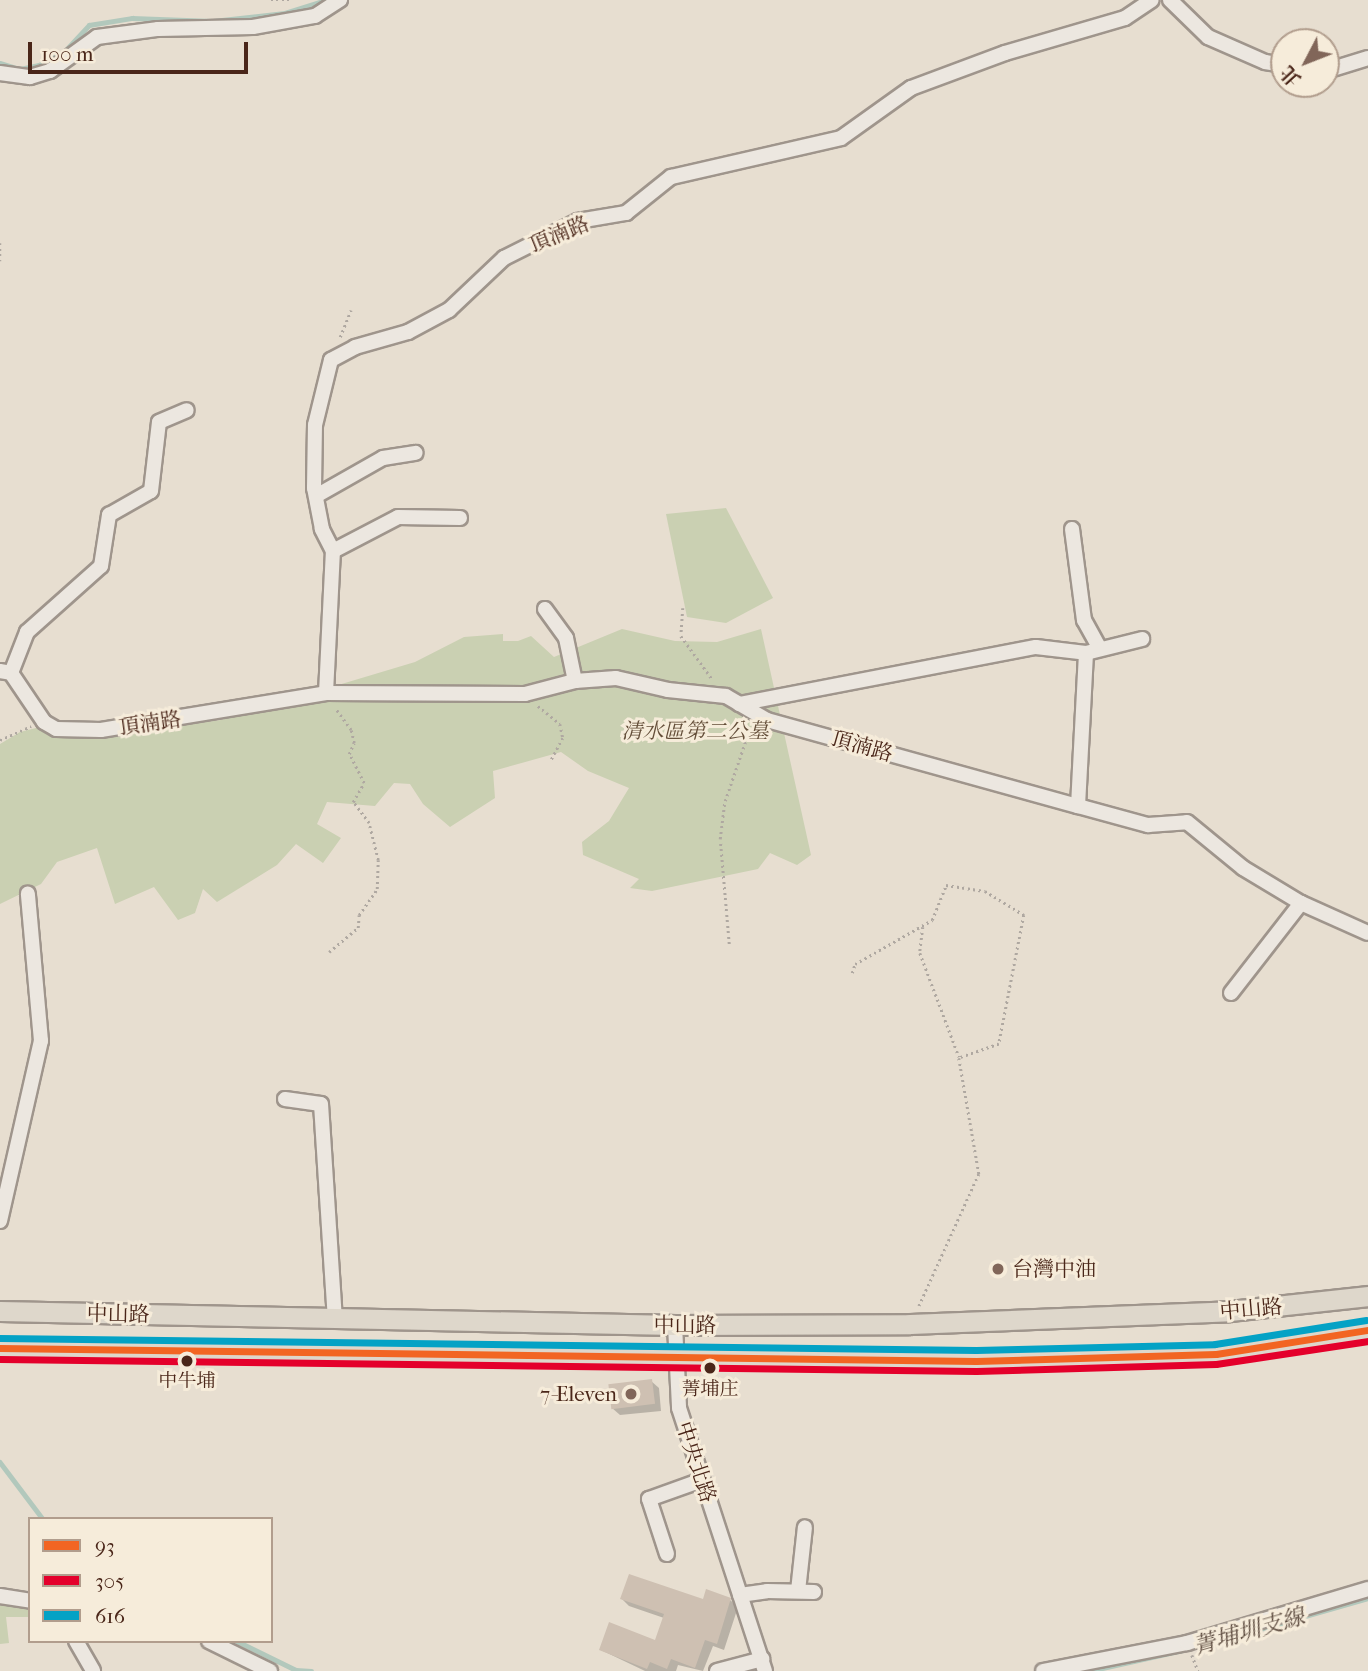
<!DOCTYPE html>
<meta charset="utf-8">
<style>
body{margin:0}
#map{position:relative;width:1368px;height:1671px;overflow:hidden;background:#e7ded0;font-family:"IM FELL French Canon","Noto Serif TC",serif}
div>[style]{position:absolute}
[style*='--x']{left:calc(var(--x)*1px);top:calc(var(--y)*1px);width:calc(var(--w)*1px);rotate:calc(var(--a)*1deg)}
.green>*{inset:0;background:#cad0b2}
.shadow>*{inset:0;background:#0003}
.stream>*{height:4.5px;margin:-2.25px;padding:0 2.25px;transform-origin:2.25px;border-radius:2.25px;background:#b2c8bc}
.building>*{inset:0;background:#cec0b2;transform-origin:0 0}
.path>*{height:2.5px;margin-top:-1.25px;transform-origin:0;background:repeating-linear-gradient(90deg,#afa8a1 0 2px,transparent 0 5.5px)}
.roads{filter:drop-shadow(2px 0 #9f958c) drop-shadow(-2px 0 #9f958c) drop-shadow(0 2px #9f958c) drop-shadow(0 -2px #9f958c)}
.minor>*{height:14px;margin:-7px;padding:0 7px;transform-origin:7px;border-radius:7px;background:#ece7e0}
.major>*{height:19px;margin:-9.5px;padding:0 9.5px;transform-origin:9.5px;border-radius:9.5px;background:#ded7cb}
.bus-1>*{height:7px;margin:-3.5px;padding:0 3.5px;transform-origin:3.5px;border-radius:3.5px;background:#f26522}
.bus-2>*{height:7px;margin:-3.5px;padding:0 3.5px;transform-origin:3.5px;border-radius:3.5px;background:#e4002b}
.bus-3>*{height:7px;margin:-3.5px;padding:0 3.5px;transform-origin:3.5px;border-radius:3.5px;background:#04a2c5}
.dots>*{width:19px;height:19px;translate:-50% -50%;box-sizing:border-box;border:4px solid #f6ecda;border-radius:50%}
span{translate:-50% -50%;white-space:nowrap;text-align:center;line-height:1.15;-webkit-text-stroke:6px #f6ecda;paint-order:stroke}
.bus-label{font-size:19px;color:#4a2619}
.street-label{font-size:21px;color:#4a2619}
.park-label{font-size:21px;color:#644e39;font-style:italic}
.poi-label{font-size:21px;color:#4a2619}
.left{translate:0 -50%;text-align:left}
.right{translate:-100% -50%;text-align:right}
.water-label{font-size:23px;color:#5e4c40;font-style:italic}
.legend{position:absolute;left:28px;top:1517px;width:245px;height:126px;box-sizing:border-box;background:#f6ecda;border:2px solid #b19d8d;margin:0;padding:9px 12px;list-style:none;font-size:21px;color:#4a2619}
.legend li{display:flex;align-items:center;gap:14px;height:35px}
.legend b{width:35px;border:2px solid #b19d8d}
.north{position:absolute;left:1270px;top:28px;width:70px;height:70px;box-sizing:border-box;background:#f6ecda;border:2px solid #b19d8d;border-radius:50%;rotate:228deg;font-size:19px;font-weight:700;line-height:28px;text-align:center;color:#4a2619}
.north::after{content:'';display:block;margin:auto;width:24px;height:32px;background:#816659;clip-path:polygon(50% 0,100% 100%,50% 72%,0 100%)}
.scale{position:absolute;left:28px;top:42px;width:220px;height:32px;box-sizing:border-box;border:4px solid #4a2619;border-top:0;padding-left:9px;font-size:21px;line-height:24px;white-space:nowrap;color:#4a2619;-webkit-text-stroke:5px #f6ecda;paint-order:stroke}
</style>
<div id="map">
<div class="green">
<div style="clip-path:polygon(726px 508px,773px 598px,726px 623px,687px 617px,666px 514px)"></div>
<div style="clip-path:polygon(622px 629px,675px 641px,717px 642px,761px 629px,811px 855px,797px 865px,770px 853px,758px 869px,652px 891px,630px 888px,639px 879px,583px 855px,582px 842px,609px 821px,629px 788px,588px 771px,561px 752px,493px 771px,495px 798px,450px 827px,423px 804px,410px 784px,394px 783px,375px 806px,327px 802px,317px 824px,341px 838px,323px 863px,296px 844px,277px 865px,217px 902px,203px 889px,195px 913px,178px 920px,154px 887px,115px 904px,97px 848px,57px 862px,41px 884px,0 904px,0 744px,20px 732px,40px 727px,50px 735px,92px 737px,221px 720px,415px 662px,464px 637px,503px 634px,503px 641px,518px 641px,531px 636px,554px 657px)"></div>
<div style="clip-path:polygon(0 1598px,30px 1603px,30px 1617px,6px 1617px,9px 1643px,0 1644px)"></div>
</div>
<div class="shadow">
<div style="clip-path:polygon(651px 1381px,659px 1388px,661px 1411px,620px 1415px,612px 1408px)"></div>
<div style="clip-path:polygon(622px 1599px,730px 1600px,738px 1607px,724px 1650px,713px 1646px,703px 1671px,678px 1665px,676px 1671px,645px 1671px,601px 1650px,656px 1642px,664px 1618px,629px 1606px)"></div>
</div>
<div class="stream">
<div style="--x:0;--y:63;--w:21;--a:17"></div>
<div style="--x:20;--y:69;--w:19;--a:-12"></div>
<div style="--x:39;--y:65;--w:27;--a:-27"></div>
<div style="--x:63;--y:53;--w:38;--a:-47"></div>
<div style="--x:89;--y:25;--w:44;--a:-9.2"></div>
<div style="--x:132;--y:18;--w:81;--a:2.1"></div>
<div style="--x:213;--y:21;--w:72;--a:-6.3"></div>
<div style="--x:285;--y:13;--w:43;--a:-17.6"></div>
<div style="--x:0;--y:1462;--w:71;--a:53"></div>
<div style="--x:1246;--y:1633;--w:127;--a:-16"></div>
<div style="--x:237;--y:1641;--w:66;--a:26.2"></div>
<div style="--x:296;--y:1670;--w:15;--a:4"></div>
<div style="--x:1089;--y:1671;--w:97;--a:-12.5"></div>
</div>
<div class="building">
<div style="left:652px;top:1379px;width:25px;height:44px;rotate:83deg"></div>
<div style="clip-path:polygon(629px 1574px,703px 1599px,706px 1589px,731px 1598px,717px 1644px,705px 1640px,695px 1668px,671px 1659px,667px 1669px,650px 1662px,647px 1669px,599px 1650px,609px 1622px,655px 1640px,664px 1614px,620px 1599px)"></div>
</div>
<div class="path">
<div style="--x:271;--y:0;--w:18;--a:0"></div>
<div style="--x:0;--y:243;--w:18;--a:90"></div>
<div style="--x:340;--y:337;--w:29;--a:-68"></div>
<div style="--x:683;--y:608;--w:28;--a:94"></div>
<div style="--x:681;--y:636;--w:54;--a:54"></div>
<div style="--x:538;--y:706;--w:28;--a:39"></div>
<div style="--x:560;--y:724;--w:14;--a:78"></div>
<div style="--x:563;--y:738;--w:26;--a:118"></div>
<div style="--x:0;--y:740;--w:34;--a:-24"></div>
<div style="--x:923;--y:927;--w:26;--a:97"></div>
<div style="--x:920;--y:953;--w:111;--a:69.4"></div>
<div style="--x:729;--y:944;--w:105;--a:-94.9"></div>
<div style="--x:720;--y:839;--w:38;--a:-83"></div>
<div style="--x:725;--y:801;--w:77;--a:-71.1"></div>
<div style="--x:329;--y:952;--w:38;--a:-40"></div>
<div style="--x:358;--y:928;--w:13;--a:-86"></div>
<div style="--x:359;--y:915;--w:32;--a:-55"></div>
<div style="--x:377;--y:889;--w:29;--a:-88"></div>
<div style="--x:378;--y:860;--w:38;--a:-104"></div>
<div style="--x:369;--y:823;--w:26;--a:-127"></div>
<div style="--x:353;--y:802;--w:22;--a:-60"></div>
<div style="--x:364;--y:783;--w:33;--a:-117"></div>
<div style="--x:349;--y:754;--w:12;--a:-66"></div>
<div style="--x:354;--y:743;--w:13;--a:-103"></div>
<div style="--x:351;--y:730;--w:27;--a:-126"></div>
<div style="--x:852;--y:973;--w:9;--a:-72"></div>
<div style="--x:855;--y:964;--w:89;--a:-29.7"></div>
<div style="--x:932;--y:920;--w:38;--a:-68"></div>
<div style="--x:946;--y:885;--w:39;--a:9"></div>
<div style="--x:985;--y:891;--w:46;--a:31.6"></div>
<div style="--x:1024;--y:915;--w:131;--a:101"></div>
<div style="--x:999;--y:1044;--w:42;--a:160.7"></div>
<div style="--x:959;--y:1058;--w:118;--a:80.2"></div>
<div style="--x:979;--y:1174;--w:145;--a:114.4"></div>
<div style="--x:1192;--y:1655;--w:17;--a:69"></div>
</div>
<div class="roads">
<div class="minor">
<div style="--x:1170;--y:0;--w:53;--a:44.2"></div>
<div style="--x:1208;--y:37;--w:62;--a:23.7"></div>
<div style="--x:1265;--y:62;--w:19;--a:9"></div>
<div style="--x:1326;--y:71;--w:44;--a:-17.2"></div>
<div style="--x:0;--y:73;--w:30;--a:8"></div>
<div style="--x:30;--y:77;--w:21;--a:-17"></div>
<div style="--x:50;--y:71;--w:58;--a:-35.9"></div>
<div style="--x:97;--y:37;--w:62;--a:-7.5"></div>
<div style="--x:158;--y:29;--w:95;--a:-1.2"></div>
<div style="--x:253;--y:27;--w:63;--a:-10.1"></div>
<div style="--x:315;--y:16;--w:30;--a:-33"></div>
<div style="--x:316;--y:496;--w:77;--a:-29.6"></div>
<div style="--x:383;--y:458;--w:33;--a:-9"></div>
<div style="--x:1072;--y:529;--w:92;--a:82.5"></div>
<div style="--x:1084;--y:620;--w:33;--a:61"></div>
<div style="--x:333;--y:551;--w:73;--a:-27.6"></div>
<div style="--x:398;--y:517;--w:62;--a:0.9"></div>
<div style="--x:545;--y:609;--w:36;--a:54"></div>
<div style="--x:566;--y:638;--w:44;--a:78.2"></div>
<div style="--x:0;--y:671;--w:11;--a:10"></div>
<div style="--x:11;--y:673;--w:59;--a:56"></div>
<div style="--x:44;--y:722;--w:14;--a:30"></div>
<div style="--x:56;--y:729;--w:45;--a:1.3"></div>
<div style="--x:101;--y:730;--w:228;--a:-9.3"></div>
<div style="--x:326;--y:693;--w:199;--a:0.3"></div>
<div style="--x:525;--y:694;--w:52;--a:-14.6"></div>
<div style="--x:575;--y:681;--w:41;--a:-4.2"></div>
<div style="--x:616;--y:678;--w:53;--a:13"></div>
<div style="--x:668;--y:690;--w:58;--a:5.9"></div>
<div style="--x:726;--y:696;--w:48;--a:30.3"></div>
<div style="--x:767;--y:720;--w:323;--a:15.5"></div>
<div style="--x:1078;--y:806;--w:73;--a:15.2"></div>
<div style="--x:1148;--y:825;--w:39;--a:-4"></div>
<div style="--x:1187;--y:822;--w:72;--a:39.4"></div>
<div style="--x:1243;--y:868;--w:68;--a:31.1"></div>
<div style="--x:1301;--y:903;--w:73;--a:24.1"></div>
<div style="--x:11;--y:673;--w:44;--a:-68.7"></div>
<div style="--x:27;--y:632;--w:99;--a:-41.7"></div>
<div style="--x:101;--y:566;--w:52;--a:-81.1"></div>
<div style="--x:109;--y:515;--w:48;--a:-29.7"></div>
<div style="--x:151;--y:491;--w:69;--a:-83.4"></div>
<div style="--x:159;--y:422;--w:30;--a:-23"></div>
<div style="--x:326;--y:693;--w:142;--a:-87.2"></div>
<div style="--x:333;--y:551;--w:25;--a:-117"></div>
<div style="--x:322;--y:529;--w:42;--a:-101"></div>
<div style="--x:314;--y:488;--w:63;--a:-89.1"></div>
<div style="--x:315;--y:425;--w:67;--a:-76.2"></div>
<div style="--x:331;--y:360;--w:27;--a:-28"></div>
<div style="--x:355;--y:347;--w:55;--a:-15.8"></div>
<div style="--x:408;--y:332;--w:47;--a:-28.2"></div>
<div style="--x:449;--y:310;--w:76;--a:-43.4"></div>
<div style="--x:504;--y:258;--w:83;--a:-26.6"></div>
<div style="--x:578;--y:221;--w:49;--a:-9.5"></div>
<div style="--x:626;--y:213;--w:58;--a:-38.7"></div>
<div style="--x:671;--y:177;--w:174;--a:-12.9"></div>
<div style="--x:841;--y:138;--w:86;--a:-35.5"></div>
<div style="--x:911;--y:88;--w:100;--a:-20.4"></div>
<div style="--x:1005;--y:53;--w:125;--a:-16.3"></div>
<div style="--x:1125;--y:18;--w:32;--a:-34"></div>
<div style="--x:739;--y:704;--w:302;--a:-10.9"></div>
<div style="--x:1036;--y:647;--w:50;--a:6.8"></div>
<div style="--x:1086;--y:653;--w:58;--a:-14"></div>
<div style="--x:1078;--y:806;--w:153;--a:-87"></div>
<div style="--x:1231;--y:993;--w:114;--a:-52.1"></div>
<div style="--x:285;--y:1099;--w:36;--a:8"></div>
<div style="--x:321;--y:1104;--w:214;--a:86.3"></div>
<div style="--x:0;--y:1221;--w:185;--a:-77.2"></div>
<div style="--x:41;--y:1041;--w:148;--a:-95.1"></div>
<div style="--x:675;--y:1325;--w:83;--a:87.2"></div>
<div style="--x:679;--y:1408;--w:277;--a:71.9"></div>
<div style="--x:667;--y:1554;--w:58;--a:-108.1"></div>
<div style="--x:649;--y:1499;--w:56;--a:-19.7"></div>
<div style="--x:798;--y:1591;--w:64;--a:-83.8"></div>
<div style="--x:740;--y:1595;--w:27;--a:-8"></div>
<div style="--x:767;--y:1591;--w:47;--a:1.2"></div>
<div style="--x:0;--y:1596;--w:30;--a:9"></div>
<div style="--x:76;--y:1641;--w:34;--a:60"></div>
<div style="--x:209;--y:1641;--w:68;--a:26.2"></div>
<div style="--x:717;--y:1671;--w:47;--a:-14.9"></div>
<div style="--x:1043;--y:1671;--w:147;--a:-11"></div>
<div style="--x:1187;--y:1643;--w:189;--a:-16.6"></div>
</div>
<div class="major">
<div style="--x:0;--y:1311;--w:675;--a:1.19"></div>
<div style="--x:675;--y:1325;--w:235;--a:-0.2"></div>
<div style="--x:910;--y:1324;--w:320;--a:-2.3"></div>
<div style="--x:1230;--y:1311;--w:139;--a:-6.2"></div>
<div style="--x:0;--y:1348;--w:976;--a:0.76"></div>
<div style="--x:976;--y:1361;--w:240;--a:-1.7"></div>
<div style="--x:1216;--y:1354;--w:154;--a:-9"></div>
</div>
</div>
<div class="bus-1">
<div style="--x:0;--y:1348;--w:976;--a:0.76"></div>
<div style="--x:976;--y:1361;--w:240;--a:-1.7"></div>
<div style="--x:1216;--y:1354;--w:154;--a:-9"></div>
</div>
<div class="bus-2">
<div style="--x:0;--y:1359;--w:976;--a:0.7"></div>
<div style="--x:976;--y:1371;--w:240;--a:-1.7"></div>
<div style="--x:1216;--y:1364;--w:154;--a:-8.6"></div>
</div>
<div class="bus-3">
<div style="--x:0;--y:1338;--w:976;--a:0.7"></div>
<div style="--x:976;--y:1350;--w:239;--a:-1.4"></div>
<div style="--x:1215;--y:1344;--w:153;--a:-9"></div>
</div>
<div class="dots">
<div style="left:998px;top:1269px;background:#816659"></div>
<div style="left:187px;top:1361px;background:#4a2619"></div>
<div style="left:710px;top:1368px;background:#4a2619"></div>
<div style="left:631px;top:1394px;background:#816659"></div>
</div>
<div class="bus-label">
<span style="left:187px;top:1382px">中牛埔</span>
<span style="left:710px;top:1390px">菁埔庄</span>
</div>
<div class="street-label">
<span style="left:559px;top:234px;rotate:-22deg">頂湳路</span>
<span style="left:150px;top:723px;rotate:-8deg">頂湳路</span>
<span style="left:862px;top:746px;rotate:16deg">頂湳路</span>
<span style="left:1251px;top:1309px;rotate:-5deg">中山路</span>
<span style="left:118px;top:1314px;rotate:1deg">中山路</span>
<span style="left:685px;top:1325px">中山路</span>
<span style="left:696px;top:1462px;rotate:72deg">中央北路</span>
</div>
<div class="park-label">
<span style="left:695px;top:731px">清水區第二公墓</span>
</div>
<div class="poi-label">
<span class="left" style="left:1012px;top:1269px">台灣中油</span>
<span class="right" style="left:617px;top:1394px">7-Eleven</span>
</div>
<div class="water-label">
<span style="left:1249px;top:1632px;rotate:-16deg">菁埔圳支線</span>
</div>
<ul class="legend">
<li><b style="height:9px;background:#f26522"></b>93</li>
<li><b style="height:9px;background:#e4002b"></b>305</li>
<li><b style="height:9px;background:#04a2c5"></b>616</li>
</ul>
<div class="north">北</div>
<div class="scale">100 m</div>
</div>
